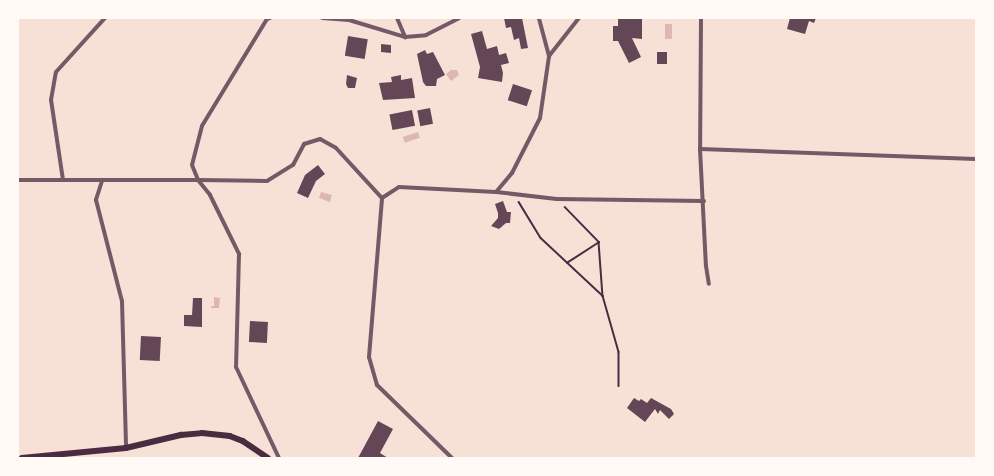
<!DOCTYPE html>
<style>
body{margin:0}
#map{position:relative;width:994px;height:476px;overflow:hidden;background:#f7e1d7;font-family:Quicksand,sans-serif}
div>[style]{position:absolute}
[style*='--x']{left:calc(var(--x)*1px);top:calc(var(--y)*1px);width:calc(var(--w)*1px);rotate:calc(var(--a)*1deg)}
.water>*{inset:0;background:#dcb8b0;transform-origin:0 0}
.building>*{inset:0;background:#644757;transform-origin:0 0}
.path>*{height:1.5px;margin:-0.75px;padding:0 0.75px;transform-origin:0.75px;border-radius:0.75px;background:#4a2c40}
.minor>*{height:4px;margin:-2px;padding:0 2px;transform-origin:2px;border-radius:2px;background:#755966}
.secondary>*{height:5.5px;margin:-2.75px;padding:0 2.75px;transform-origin:2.75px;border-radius:2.75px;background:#4a2c40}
span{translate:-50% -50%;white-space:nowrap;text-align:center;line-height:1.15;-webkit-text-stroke:3px #fffaf5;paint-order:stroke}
.frame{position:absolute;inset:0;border:19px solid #fffaf5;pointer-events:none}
</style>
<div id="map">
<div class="water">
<div style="left:665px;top:24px;width:7px;height:15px"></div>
<div style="clip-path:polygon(451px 70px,457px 70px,459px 75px,451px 81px,446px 74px)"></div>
<div style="left:418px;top:132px;width:6px;height:16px;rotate:72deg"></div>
<div style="clip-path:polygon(321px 192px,332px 195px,330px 202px,319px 198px)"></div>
<div style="clip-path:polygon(214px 297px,220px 298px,219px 308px,211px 308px,211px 306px,214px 306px)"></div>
</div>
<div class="building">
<div style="clip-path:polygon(504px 18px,522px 18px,528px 48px,521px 49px,519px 38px,514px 40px,511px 27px,506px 28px)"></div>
<div style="clip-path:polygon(618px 18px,642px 19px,642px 39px,632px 38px,641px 57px,629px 63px,618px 41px,613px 41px,613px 26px,618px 26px)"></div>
<div style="clip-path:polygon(790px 18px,816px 18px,814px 23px,809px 21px,805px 34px,787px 29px)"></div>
<div style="clip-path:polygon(482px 31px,487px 49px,497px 46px,499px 55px,506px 53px,509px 63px,501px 65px,503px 73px,502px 82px,478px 78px,480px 67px,471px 34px)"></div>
<div style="left:348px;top:36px;width:20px;height:20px;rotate:9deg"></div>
<div style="clip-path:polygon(381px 44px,391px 45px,391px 53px,381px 52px)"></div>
<div style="clip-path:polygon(425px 50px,427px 54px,433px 52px,445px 75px,437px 79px,436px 86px,426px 86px,423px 82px,417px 54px)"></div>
<div style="left:657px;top:52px;width:10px;height:12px"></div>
<div style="clip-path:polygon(347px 75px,357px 78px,355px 88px,348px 88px,346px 84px)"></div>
<div style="clip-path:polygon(401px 75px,401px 80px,412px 78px,415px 98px,383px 100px,379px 83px,392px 82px,391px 77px)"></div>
<div style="left:513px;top:84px;width:20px;height:17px;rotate:18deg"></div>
<div style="left:430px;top:108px;width:16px;height:13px;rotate:79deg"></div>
<div style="left:412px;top:110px;width:16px;height:23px;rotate:79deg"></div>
<div style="clip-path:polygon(318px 165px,325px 174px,316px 181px,308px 198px,297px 193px,305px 175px)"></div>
<div style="clip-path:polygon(503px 201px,507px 212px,511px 212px,510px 223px,506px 223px,499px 229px,491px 226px,498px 218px,498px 213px,495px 204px)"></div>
<div style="clip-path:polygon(193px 298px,202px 298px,202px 327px,184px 326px,184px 315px,192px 315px)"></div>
<div style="left:250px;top:321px;width:18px;height:21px;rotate:3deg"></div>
<div style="left:141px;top:336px;width:20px;height:24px;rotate:3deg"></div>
<div style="clip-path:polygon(634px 398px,639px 401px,641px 399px,647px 403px,651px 398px,671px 409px,674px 414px,669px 419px,660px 410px,658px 414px,655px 409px,645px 422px,627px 408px)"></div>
<div style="clip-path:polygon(378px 421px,393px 429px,380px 453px,388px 458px,358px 458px)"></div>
</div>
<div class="path">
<div style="--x:519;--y:202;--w:42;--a:58.6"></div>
<div style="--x:541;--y:238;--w:85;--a:43.1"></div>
<div style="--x:603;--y:296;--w:58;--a:74.1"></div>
<div style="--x:619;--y:352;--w:34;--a:90"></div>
<div style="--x:565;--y:207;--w:49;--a:45.8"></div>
<div style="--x:599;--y:242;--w:54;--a:85.8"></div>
<div style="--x:567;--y:263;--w:38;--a:-33"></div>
</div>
<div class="minor">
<div style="--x:270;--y:18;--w:3;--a:162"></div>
<div style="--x:267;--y:19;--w:125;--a:121.3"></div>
<div style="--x:202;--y:126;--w:40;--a:104.4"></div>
<div style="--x:192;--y:165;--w:16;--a:68"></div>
<div style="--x:198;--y:180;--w:69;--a:0.8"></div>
<div style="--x:267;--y:181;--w:31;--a:-32"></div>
<div style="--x:293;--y:165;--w:24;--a:-62"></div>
<div style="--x:304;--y:144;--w:17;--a:-17"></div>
<div style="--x:320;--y:139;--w:18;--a:29"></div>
<div style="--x:336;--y:148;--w:68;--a:47.4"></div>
<div style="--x:322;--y:18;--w:27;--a:4"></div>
<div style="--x:349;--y:20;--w:59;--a:16.9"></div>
<div style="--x:405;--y:37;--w:21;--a:-5"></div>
<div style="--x:426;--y:35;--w:37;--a:-27"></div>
<div style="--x:397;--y:18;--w:21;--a:67"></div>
<div style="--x:701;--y:18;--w:131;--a:90.4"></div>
<div style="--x:700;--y:149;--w:117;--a:87.1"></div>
<div style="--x:706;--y:266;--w:18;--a:81"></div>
<div style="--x:549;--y:56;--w:48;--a:-51.7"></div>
<div style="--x:700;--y:149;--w:276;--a:2.1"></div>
<div style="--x:18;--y:180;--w:180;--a:0"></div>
<div style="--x:198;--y:180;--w:19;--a:51"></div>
<div style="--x:210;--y:195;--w:66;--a:63.8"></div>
<div style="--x:239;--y:254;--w:113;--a:91.5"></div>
<div style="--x:236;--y:367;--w:101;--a:64.7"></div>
<div style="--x:63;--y:180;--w:81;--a:-98.5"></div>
<div style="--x:51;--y:100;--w:28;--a:-80"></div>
<div style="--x:56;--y:72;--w:73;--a:-47.8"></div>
<div style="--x:102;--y:181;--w:20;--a:108"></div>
<div style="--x:96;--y:200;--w:104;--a:75.6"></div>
<div style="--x:122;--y:301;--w:147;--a:88.4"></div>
<div style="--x:496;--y:192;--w:61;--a:6.5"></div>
<div style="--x:557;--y:199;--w:147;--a:0.8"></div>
<div style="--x:452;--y:458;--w:105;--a:-135.8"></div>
<div style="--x:377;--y:385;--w:29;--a:-106"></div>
<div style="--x:369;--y:357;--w:160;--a:-85.3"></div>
<div style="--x:382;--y:198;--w:20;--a:-33"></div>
<div style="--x:399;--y:187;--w:97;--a:3"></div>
<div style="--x:496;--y:192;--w:25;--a:-50"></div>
<div style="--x:512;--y:173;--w:62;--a:-63"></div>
<div style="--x:540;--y:118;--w:63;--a:-81.7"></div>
<div style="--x:549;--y:56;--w:39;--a:-105"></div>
</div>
<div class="secondary">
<div style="--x:22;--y:458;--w:104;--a:-5.5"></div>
<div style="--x:126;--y:448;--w:57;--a:-13.3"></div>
<div style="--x:181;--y:435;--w:21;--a:-5"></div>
<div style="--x:202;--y:433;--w:28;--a:6"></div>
<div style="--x:230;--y:436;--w:14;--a:21"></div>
<div style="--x:243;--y:441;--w:30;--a:34"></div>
</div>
<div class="frame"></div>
</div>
